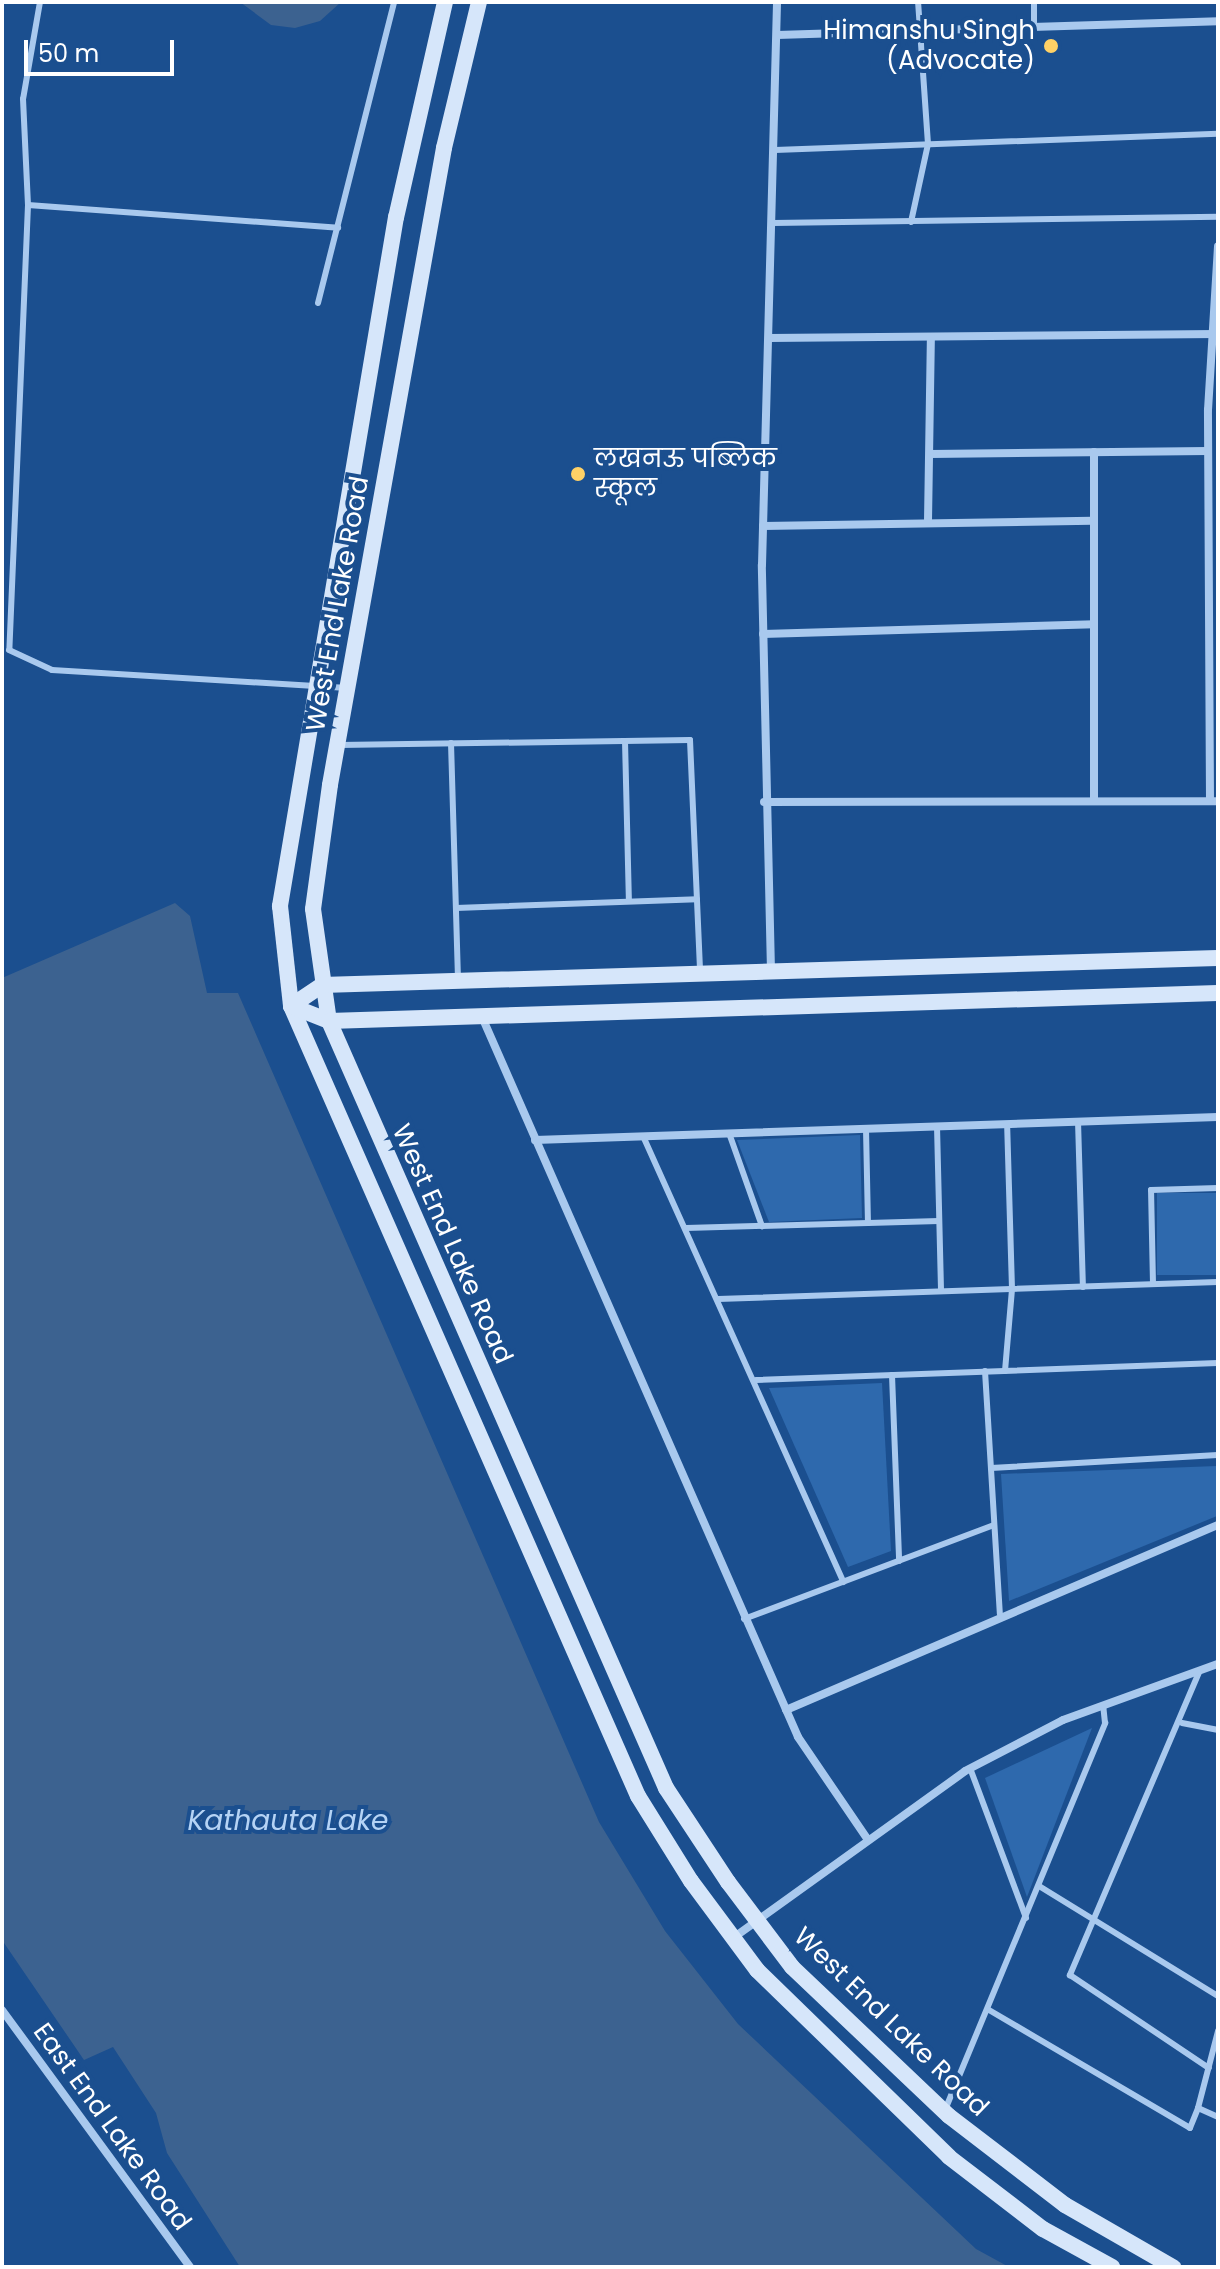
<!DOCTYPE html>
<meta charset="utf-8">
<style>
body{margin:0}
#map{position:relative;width:1220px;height:2269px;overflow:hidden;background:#1b4f8f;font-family:Poppins,"Noto Sans Devanagari",sans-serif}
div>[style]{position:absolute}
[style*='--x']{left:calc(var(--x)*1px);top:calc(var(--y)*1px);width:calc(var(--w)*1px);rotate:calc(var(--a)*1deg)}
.green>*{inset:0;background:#2e69ad;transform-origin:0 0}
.water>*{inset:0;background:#3c6290}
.lane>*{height:6px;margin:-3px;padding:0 3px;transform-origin:3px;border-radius:3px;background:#a9c9ee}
.street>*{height:8px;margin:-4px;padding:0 4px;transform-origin:4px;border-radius:4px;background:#a9c9ee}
.secondary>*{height:16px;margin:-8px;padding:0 8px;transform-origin:8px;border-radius:8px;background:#d6e6fa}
.dots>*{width:22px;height:22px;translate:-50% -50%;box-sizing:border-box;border:4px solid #1b4f8f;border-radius:50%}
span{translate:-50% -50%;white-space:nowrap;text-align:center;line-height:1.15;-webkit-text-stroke:8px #1b4f8f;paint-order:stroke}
.poi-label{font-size:26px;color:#fff}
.right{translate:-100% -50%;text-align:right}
.left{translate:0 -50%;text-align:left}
.street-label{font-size:26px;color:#fff}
.water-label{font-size:28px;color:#b5d3f5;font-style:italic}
.frame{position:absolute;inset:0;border:4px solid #fff;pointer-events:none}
.scale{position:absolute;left:24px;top:40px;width:150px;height:36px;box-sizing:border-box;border:4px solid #fff;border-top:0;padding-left:10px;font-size:24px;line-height:28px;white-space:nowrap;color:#fff;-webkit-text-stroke:6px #1b4f8f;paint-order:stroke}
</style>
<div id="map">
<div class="green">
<div style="clip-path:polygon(860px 1135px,862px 1218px,769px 1222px,737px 1140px)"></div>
<div style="left:1218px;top:1193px;width:82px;height:61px;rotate:90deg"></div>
<div style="clip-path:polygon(882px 1383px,891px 1551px,848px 1567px,769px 1388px)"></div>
<div style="clip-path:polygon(1217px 1466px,1217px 1516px,1009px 1601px,1001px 1474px)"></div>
<div style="clip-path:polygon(1092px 1728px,1027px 1897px,985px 1778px)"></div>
</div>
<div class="water">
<div style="clip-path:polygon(240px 2px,341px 2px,320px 21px,295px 28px,271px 25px)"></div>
<div style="clip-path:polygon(175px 903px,190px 916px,207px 993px,238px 993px,599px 1822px,665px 1931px,738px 2024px,976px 2249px,1009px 2267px,240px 2267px,167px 2153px,156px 2113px,113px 2047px,84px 2060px,2px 1940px,2px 978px)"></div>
</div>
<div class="lane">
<div style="--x:40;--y:2;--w:98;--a:99.9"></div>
<div style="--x:23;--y:99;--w:106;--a:87.3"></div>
<div style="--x:28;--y:205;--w:311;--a:4.2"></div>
<div style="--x:1034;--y:2;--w:25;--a:90"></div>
<div style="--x:775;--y:150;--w:443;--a:-2.1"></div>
<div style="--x:28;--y:205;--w:445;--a:92.4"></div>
<div style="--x:9;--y:650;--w:47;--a:24.9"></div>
<div style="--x:52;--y:670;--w:296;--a:3.5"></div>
<div style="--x:911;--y:222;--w:80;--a:-77.7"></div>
<div style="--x:928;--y:144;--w:142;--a:-94"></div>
<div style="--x:773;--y:223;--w:445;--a:-0.8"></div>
<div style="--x:318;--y:303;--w:310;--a:-75.8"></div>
<div style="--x:625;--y:741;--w:160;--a:88.6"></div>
<div style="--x:451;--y:743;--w:236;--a:88.3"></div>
<div style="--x:339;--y:745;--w:351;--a:-0.8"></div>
<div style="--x:690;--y:740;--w:233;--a:87.5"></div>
<div style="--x:456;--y:908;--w:241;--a:-2.1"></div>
<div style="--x:1078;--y:1121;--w:166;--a:88.3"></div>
<div style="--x:937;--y:1126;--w:165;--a:88.6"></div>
<div style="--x:866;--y:1129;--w:94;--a:88.8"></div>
<div style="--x:729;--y:1133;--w:99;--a:70.5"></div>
<div style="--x:643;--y:1136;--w:489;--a:65.8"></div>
<div style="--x:686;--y:1228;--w:253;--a:-1.6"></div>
<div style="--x:1153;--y:1284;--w:94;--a:-91.2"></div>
<div style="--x:1151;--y:1190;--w:67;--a:-1.7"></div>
<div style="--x:718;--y:1299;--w:500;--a:-1.95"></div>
<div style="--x:985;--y:1371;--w:243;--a:86.5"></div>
<div style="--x:1005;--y:1371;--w:82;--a:-85.1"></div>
<div style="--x:1012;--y:1289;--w:165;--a:-91.7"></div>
<div style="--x:892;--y:1375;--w:186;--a:87.8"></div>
<div style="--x:756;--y:1380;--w:462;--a:-2.1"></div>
<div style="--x:991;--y:1468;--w:227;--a:-3.3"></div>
<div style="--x:744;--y:1619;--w:267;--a:-20.6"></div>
<div style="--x:1200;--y:1670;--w:332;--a:113.1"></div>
<div style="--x:1070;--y:1975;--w:167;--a:33.8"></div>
<div style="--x:1182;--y:1723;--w:37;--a:11"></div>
<div style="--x:970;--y:1768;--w:160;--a:69.5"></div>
<div style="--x:1039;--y:1886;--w:210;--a:31.6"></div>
<div style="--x:989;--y:2010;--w:233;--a:30.4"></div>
<div style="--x:1190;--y:2128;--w:22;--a:-68"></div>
<div style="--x:1198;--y:2108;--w:22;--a:24"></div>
<div style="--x:1198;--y:2108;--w:80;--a:-75.4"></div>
<div style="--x:945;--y:2110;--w:419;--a:-67.5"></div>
<div style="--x:1105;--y:1723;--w:18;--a:-96"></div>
</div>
<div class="street">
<div style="--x:777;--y:35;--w:441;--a:-1.8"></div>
<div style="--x:769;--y:338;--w:449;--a:-0.5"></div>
<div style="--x:930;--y:454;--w:278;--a:-0.6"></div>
<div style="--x:928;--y:521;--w:184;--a:-89.1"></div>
<div style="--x:763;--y:526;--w:329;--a:-0.9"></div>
<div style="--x:763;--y:634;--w:331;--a:-1.7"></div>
<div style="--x:1094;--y:801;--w:349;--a:-90"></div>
<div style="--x:1210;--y:801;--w:391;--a:-90.3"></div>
<div style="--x:1208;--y:410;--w:164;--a:-86.5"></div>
<div style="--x:764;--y:802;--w:454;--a:-0.1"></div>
<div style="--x:771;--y:971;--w:406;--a:-91.3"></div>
<div style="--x:762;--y:565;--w:563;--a:-88.47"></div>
<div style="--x:482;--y:1017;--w:786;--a:66.3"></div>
<div style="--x:798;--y:1737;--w:121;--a:55.8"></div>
<div style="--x:535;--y:1140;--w:683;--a:-1.93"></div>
<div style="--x:786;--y:1710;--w:470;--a:-23.2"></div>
<div style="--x:733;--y:1938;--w:286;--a:-35.7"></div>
<div style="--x:965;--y:1771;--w:110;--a:-27.5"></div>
<div style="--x:1063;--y:1720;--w:165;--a:-19.9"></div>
<div style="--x:2;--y:2010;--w:318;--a:53.8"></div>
</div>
<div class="secondary">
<div style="--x:445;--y:2;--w:221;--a:102.8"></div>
<div style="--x:396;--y:217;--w:699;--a:99.56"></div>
<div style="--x:280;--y:906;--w:101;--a:83.7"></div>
<div style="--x:291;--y:1006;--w:863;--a:66.29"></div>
<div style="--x:638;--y:1796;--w:100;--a:58.1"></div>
<div style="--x:691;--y:1881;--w:111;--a:53.4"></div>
<div style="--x:757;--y:1970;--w:268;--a:44.2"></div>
<div style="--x:949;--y:2157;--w:118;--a:37.5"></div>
<div style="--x:1043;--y:2229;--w:79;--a:28.8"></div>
<div style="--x:479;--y:2;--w:150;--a:103.5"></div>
<div style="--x:444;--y:148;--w:647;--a:100.15"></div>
<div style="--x:330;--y:785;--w:125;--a:97.8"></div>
<div style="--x:313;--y:909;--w:113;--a:81.9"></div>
<div style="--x:329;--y:1021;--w:838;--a:66.28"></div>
<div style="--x:666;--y:1788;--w:113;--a:56.6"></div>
<div style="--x:728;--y:1882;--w:106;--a:53"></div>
<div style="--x:792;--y:1967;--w:216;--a:43.5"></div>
<div style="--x:949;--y:2116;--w:146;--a:37.5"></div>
<div style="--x:1065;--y:2205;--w:125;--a:29.9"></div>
<div style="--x:291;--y:1006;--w:37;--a:-34"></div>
<div style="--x:322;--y:985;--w:896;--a:-1.73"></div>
<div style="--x:291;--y:1006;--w:41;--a:21.5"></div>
<div style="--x:329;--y:1021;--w:889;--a:-1.8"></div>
</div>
<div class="dots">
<div style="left:1051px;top:46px;background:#ffd166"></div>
<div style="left:578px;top:474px;background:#ffd166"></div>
</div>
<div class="poi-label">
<span class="right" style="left:1035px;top:46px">Himanshu Singh<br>(Advocate)</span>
<span class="left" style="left:594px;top:474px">लखनऊ पब्लिक<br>स्कूल</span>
</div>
<div class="street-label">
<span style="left:338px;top:604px;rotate:-80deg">West End Lake Road</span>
<span style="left:452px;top:1244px;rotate:66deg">West End Lake Road</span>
<span style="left:891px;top:2022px;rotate:44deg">West End Lake Road</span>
<span style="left:112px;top:2127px;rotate:54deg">East End Lake Road</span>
</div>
<div class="water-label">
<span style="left:288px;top:1821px">Kathauta Lake</span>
</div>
<div class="frame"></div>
<div class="scale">50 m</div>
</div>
